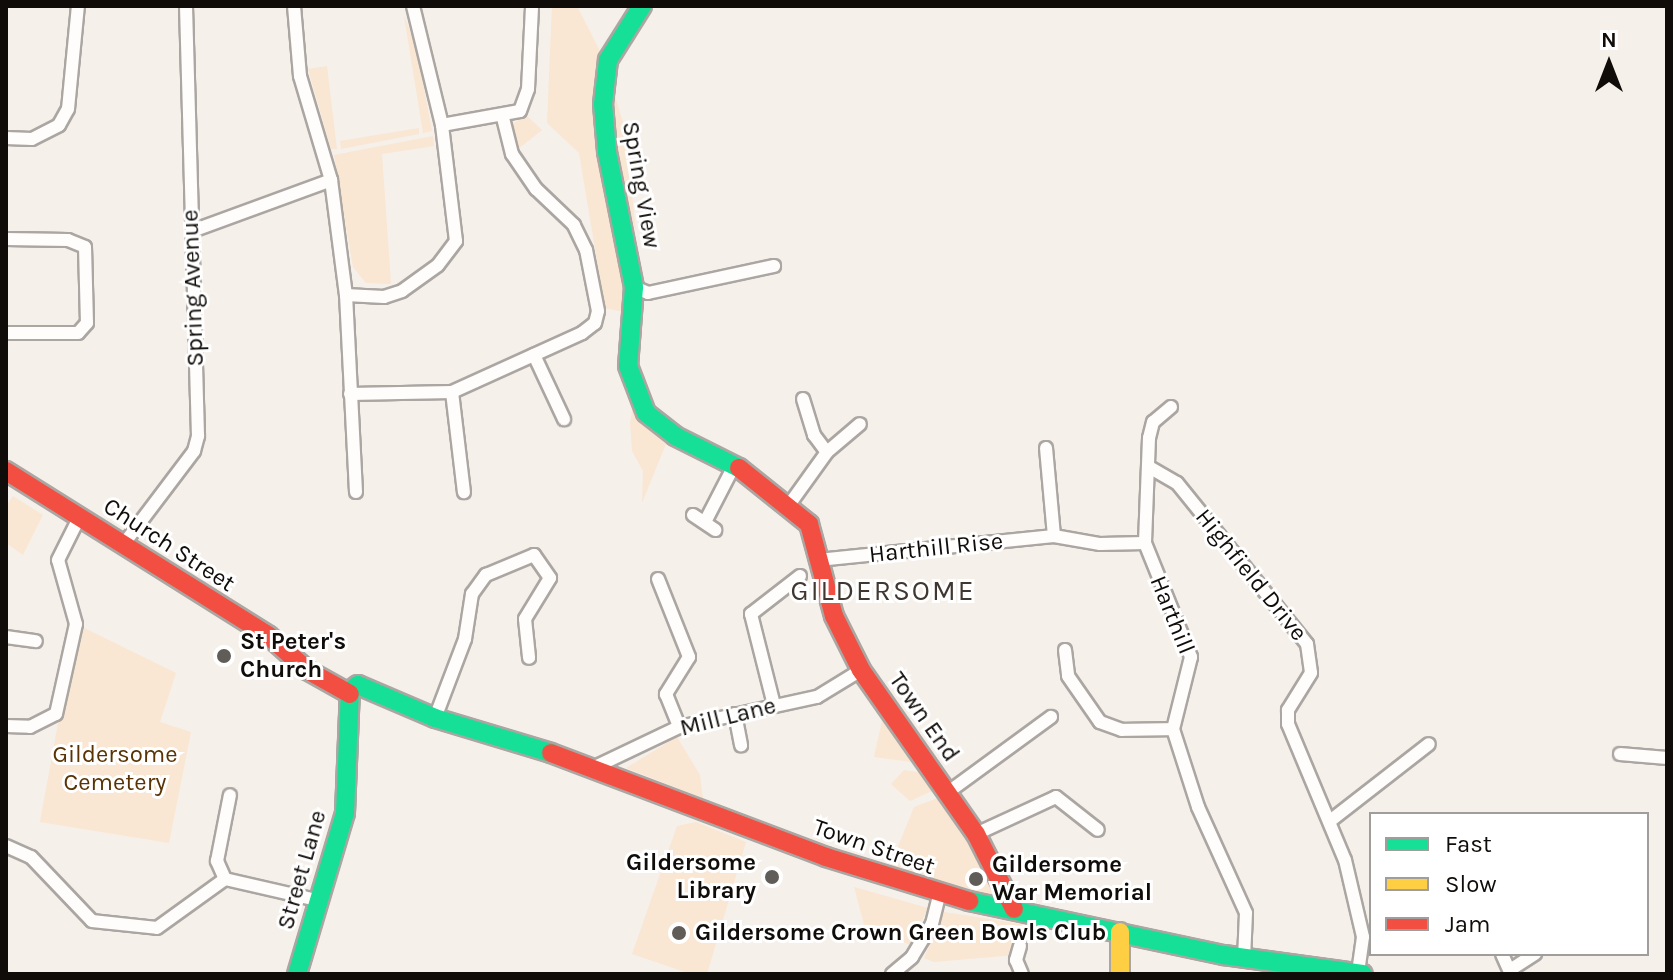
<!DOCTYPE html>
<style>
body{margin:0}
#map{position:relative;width:1673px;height:980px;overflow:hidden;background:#f6f0ea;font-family:Karla,sans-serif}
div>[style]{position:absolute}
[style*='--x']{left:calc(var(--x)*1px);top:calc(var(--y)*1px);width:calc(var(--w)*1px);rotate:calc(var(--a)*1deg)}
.green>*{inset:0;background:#f9e6d3}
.roads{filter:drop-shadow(2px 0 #aba6a2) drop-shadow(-2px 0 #aba6a2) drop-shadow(0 2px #aba6a2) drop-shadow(0 -2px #aba6a2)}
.street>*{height:12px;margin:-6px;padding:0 6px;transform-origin:6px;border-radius:6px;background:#fefdfc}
.fast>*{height:18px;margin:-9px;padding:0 9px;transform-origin:9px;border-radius:9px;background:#16e098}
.slow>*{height:18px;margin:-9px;padding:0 9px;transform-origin:9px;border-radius:9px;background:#ffcf43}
.jam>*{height:18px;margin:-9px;padding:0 9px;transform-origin:9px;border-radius:9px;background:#f24e42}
.dots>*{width:22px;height:22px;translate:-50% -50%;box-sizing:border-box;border:4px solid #fff;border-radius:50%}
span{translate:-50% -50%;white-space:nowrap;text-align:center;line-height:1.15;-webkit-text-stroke:6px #fff;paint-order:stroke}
.street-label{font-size:24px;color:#100c09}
.poi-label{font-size:24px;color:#100c09;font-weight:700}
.left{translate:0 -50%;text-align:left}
.right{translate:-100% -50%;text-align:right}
.park-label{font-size:24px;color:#593303}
.quarter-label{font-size:28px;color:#403730;letter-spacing:2px}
.frame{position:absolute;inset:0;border:8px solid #100c09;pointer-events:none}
.legend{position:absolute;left:1369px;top:812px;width:280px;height:144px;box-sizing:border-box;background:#fff;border:2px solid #9f9e9d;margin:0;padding:10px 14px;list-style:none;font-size:24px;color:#100c09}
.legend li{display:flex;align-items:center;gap:16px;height:40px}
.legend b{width:40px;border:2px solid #9f9e9d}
.north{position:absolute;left:1569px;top:24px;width:80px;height:80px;-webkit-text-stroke:6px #fff;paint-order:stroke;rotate:0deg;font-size:22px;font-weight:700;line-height:32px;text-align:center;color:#100c09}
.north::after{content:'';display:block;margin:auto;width:28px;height:36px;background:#100c09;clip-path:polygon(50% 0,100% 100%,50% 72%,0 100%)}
</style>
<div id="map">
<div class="green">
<div style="clip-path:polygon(552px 6px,577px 6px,605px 61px,628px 313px,605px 308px,579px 153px,547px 123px)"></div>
<div style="clip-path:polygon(404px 16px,416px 46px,432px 131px,423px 133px)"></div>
<div style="clip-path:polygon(327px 66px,337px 149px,331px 149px,308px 69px)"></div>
<div style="clip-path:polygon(609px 76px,625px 129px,636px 232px,614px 157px)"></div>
<div style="clip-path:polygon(527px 116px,542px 130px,518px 149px,512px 124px)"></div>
<div style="clip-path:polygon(419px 128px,419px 134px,341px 149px,340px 141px)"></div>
<div style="clip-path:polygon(433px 136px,434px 146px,382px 154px,391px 284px,366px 283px,353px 267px,334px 155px)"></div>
<div style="clip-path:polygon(634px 400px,668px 439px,642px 503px,643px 471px,632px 451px,630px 423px)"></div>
<div style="clip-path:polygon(13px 496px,43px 515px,23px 555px,6px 543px,6px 506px)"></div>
<div style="clip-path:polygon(76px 624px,176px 673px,160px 722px,191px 732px,169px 843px,40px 822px)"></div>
<div style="clip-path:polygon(882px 721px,911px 758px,912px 762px,874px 757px)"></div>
<div style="clip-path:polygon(677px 737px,700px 775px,703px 798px,626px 768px)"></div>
<div style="clip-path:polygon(904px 770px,922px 773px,932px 791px,910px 801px,891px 784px)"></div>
<div style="clip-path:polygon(938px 798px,995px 885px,989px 900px,888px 871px,914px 807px)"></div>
<div style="clip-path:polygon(696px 822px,746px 842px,707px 974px,691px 974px,632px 954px,677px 826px)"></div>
<div style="clip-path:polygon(854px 887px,928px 908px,910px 945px,864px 924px)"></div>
<div style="clip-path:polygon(944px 912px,1027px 925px,1015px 955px,934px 962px,924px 958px)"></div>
</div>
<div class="roads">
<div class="street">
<div style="--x:294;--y:6;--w:70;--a:85.1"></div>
<div style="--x:300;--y:76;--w:109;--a:73.4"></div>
<div style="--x:331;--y:180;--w:116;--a:82.6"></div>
<div style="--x:442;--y:125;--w:79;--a:-10.2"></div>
<div style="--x:520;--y:111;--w:23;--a:-70"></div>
<div style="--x:528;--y:89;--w:83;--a:-87.2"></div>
<div style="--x:6;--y:138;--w:26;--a:2"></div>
<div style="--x:32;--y:139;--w:30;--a:-27"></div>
<div style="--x:59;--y:125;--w:18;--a:-61"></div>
<div style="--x:68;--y:109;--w:103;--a:-84.5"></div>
<div style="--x:192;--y:231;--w:148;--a:-20.1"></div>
<div style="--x:6;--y:239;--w:62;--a:0.9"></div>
<div style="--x:68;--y:240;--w:18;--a:22"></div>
<div style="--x:85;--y:247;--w:76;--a:88.5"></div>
<div style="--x:87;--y:323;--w:13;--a:132"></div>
<div style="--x:78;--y:333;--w:72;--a:180"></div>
<div style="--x:634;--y:287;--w:15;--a:23"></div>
<div style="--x:648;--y:293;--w:129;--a:-12.1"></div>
<div style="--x:534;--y:355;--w:71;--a:64.9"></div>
<div style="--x:452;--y:392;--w:101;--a:83.2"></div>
<div style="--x:350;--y:394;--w:102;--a:-1.1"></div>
<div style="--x:452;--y:392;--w:143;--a:-24.4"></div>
<div style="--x:582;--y:333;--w:16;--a:-38"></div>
<div style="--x:595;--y:323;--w:12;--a:-76"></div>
<div style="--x:598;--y:311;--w:62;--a:-101.1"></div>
<div style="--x:586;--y:250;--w:28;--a:-116"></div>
<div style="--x:574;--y:225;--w:52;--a:-136.5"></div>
<div style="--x:536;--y:189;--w:42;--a:-124.4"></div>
<div style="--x:512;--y:154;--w:38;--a:-104"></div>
<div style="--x:803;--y:399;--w:38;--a:73"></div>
<div style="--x:814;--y:435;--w:21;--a:53"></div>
<div style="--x:1171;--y:407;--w:23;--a:140"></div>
<div style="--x:1153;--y:422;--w:16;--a:104"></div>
<div style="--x:1149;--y:438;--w:105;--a:92.2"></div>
<div style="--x:1145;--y:543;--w:123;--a:68"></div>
<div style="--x:1191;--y:657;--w:74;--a:104"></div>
<div style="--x:1173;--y:729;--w:82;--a:72.2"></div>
<div style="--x:1198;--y:807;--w:116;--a:65.6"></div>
<div style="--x:1246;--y:913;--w:46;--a:92.5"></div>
<div style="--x:1046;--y:448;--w:88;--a:84.8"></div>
<div style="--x:1149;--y:467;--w:32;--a:30"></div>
<div style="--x:1177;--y:483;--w:207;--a:51.1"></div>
<div style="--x:1307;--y:644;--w:29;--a:82"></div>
<div style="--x:1311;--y:673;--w:44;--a:121.9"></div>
<div style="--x:1288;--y:710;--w:14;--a:90"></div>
<div style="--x:1288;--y:724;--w:147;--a:67.3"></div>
<div style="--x:1345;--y:860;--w:79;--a:76.8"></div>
<div style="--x:1363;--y:937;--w:34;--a:98"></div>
<div style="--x:356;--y:492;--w:197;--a:-92.9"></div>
<div style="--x:346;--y:295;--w:38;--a:3"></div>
<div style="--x:384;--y:297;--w:19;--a:-18"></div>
<div style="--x:402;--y:291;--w:44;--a:-35.8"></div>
<div style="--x:438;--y:265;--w:30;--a:-53"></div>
<div style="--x:456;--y:241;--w:117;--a:-96.9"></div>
<div style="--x:442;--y:125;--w:122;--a:-103.7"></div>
<div style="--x:789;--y:505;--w:65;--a:-54.4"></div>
<div style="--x:827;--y:452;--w:43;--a:-40.3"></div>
<div style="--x:693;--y:515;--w:27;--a:34"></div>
<div style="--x:705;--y:522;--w:65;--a:-62.7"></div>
<div style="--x:123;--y:545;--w:118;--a:-52.9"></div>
<div style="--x:194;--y:451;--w:16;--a:-75"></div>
<div style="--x:198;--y:436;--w:430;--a:-91.6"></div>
<div style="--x:818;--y:560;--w:237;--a:-5.8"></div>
<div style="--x:1054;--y:536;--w:47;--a:9.9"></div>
<div style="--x:1100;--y:544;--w:45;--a:-1.3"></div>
<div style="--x:658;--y:579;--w:84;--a:68.3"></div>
<div style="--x:689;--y:657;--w:44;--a:121.9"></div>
<div style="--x:666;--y:694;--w:35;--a:68"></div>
<div style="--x:6;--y:637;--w:30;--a:8"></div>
<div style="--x:1065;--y:650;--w:26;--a:83"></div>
<div style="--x:1068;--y:676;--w:56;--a:55.2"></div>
<div style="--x:1100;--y:722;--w:23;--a:20"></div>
<div style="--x:1122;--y:730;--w:51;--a:-1.1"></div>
<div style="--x:774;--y:705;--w:94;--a:-104.2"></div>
<div style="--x:751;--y:614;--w:62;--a:-37.8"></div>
<div style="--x:735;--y:714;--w:32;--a:79"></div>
<div style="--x:435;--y:718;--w:85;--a:-69.2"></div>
<div style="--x:465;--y:639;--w:46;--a:-81.2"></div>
<div style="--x:472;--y:594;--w:24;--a:-54"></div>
<div style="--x:486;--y:575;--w:52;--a:-22.6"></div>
<div style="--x:534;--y:555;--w:28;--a:55"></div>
<div style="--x:550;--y:578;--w:48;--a:121.4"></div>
<div style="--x:525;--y:619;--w:39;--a:84"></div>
<div style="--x:6;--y:726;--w:24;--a:2"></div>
<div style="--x:30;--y:727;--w:29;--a:-27"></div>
<div style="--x:56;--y:714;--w:92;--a:-77.5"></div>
<div style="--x:76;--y:624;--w:66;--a:-105.7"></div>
<div style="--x:58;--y:560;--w:49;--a:-63.4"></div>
<div style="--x:1620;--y:754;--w:47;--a:4.9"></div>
<div style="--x:595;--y:767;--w:93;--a:-25.5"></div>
<div style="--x:679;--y:727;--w:141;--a:-12.3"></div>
<div style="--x:817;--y:697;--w:52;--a:-31.5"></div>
<div style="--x:947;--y:793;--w:129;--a:-36.2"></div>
<div style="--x:1330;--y:821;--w:125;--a:-37.9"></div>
<div style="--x:976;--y:834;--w:88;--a:-24.8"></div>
<div style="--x:1056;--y:797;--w:53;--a:38.2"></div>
<div style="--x:6;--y:846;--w:27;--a:24"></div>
<div style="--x:31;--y:857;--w:88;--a:46.4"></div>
<div style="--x:92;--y:921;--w:65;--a:6.1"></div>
<div style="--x:157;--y:928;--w:84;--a:-35.8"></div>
<div style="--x:225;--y:879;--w:94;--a:12.9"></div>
<div style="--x:225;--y:879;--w:20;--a:-114"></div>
<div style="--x:217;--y:861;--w:67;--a:-78.9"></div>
<div style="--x:1020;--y:946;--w:15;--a:106"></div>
<div style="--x:1016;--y:960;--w:15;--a:67"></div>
<div style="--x:1502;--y:954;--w:22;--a:66"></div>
<div style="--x:1510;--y:970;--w:30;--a:-33"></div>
<div style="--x:892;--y:974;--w:26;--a:-40"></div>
<div style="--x:912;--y:957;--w:39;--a:-59"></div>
<div style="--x:932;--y:924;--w:30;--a:-76"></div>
</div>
<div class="fast">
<div style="--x:642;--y:6;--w:64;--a:122.2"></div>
<div style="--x:608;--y:60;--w:44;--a:96.5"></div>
<div style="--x:603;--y:104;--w:48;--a:85.2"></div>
<div style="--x:607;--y:152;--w:138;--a:78.7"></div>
<div style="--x:634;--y:287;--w:79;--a:94.3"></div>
<div style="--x:628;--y:366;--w:50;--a:69"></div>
<div style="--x:646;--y:413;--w:37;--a:38"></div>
<div style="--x:675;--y:436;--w:72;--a:26.6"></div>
<div style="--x:969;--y:901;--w:261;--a:12"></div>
<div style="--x:1224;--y:955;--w:140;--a:7.8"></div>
<div style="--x:297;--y:974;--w:168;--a:-73.4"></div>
<div style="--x:345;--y:813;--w:122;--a:-87.7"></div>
<div style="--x:350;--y:691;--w:10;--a:-37"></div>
<div style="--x:358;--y:685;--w:84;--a:23.2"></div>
<div style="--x:435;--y:718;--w:121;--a:16.8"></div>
</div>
<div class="slow">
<div style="--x:1120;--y:932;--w:42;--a:90"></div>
</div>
<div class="jam">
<div style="--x:739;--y:468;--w:90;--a:38.7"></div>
<div style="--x:809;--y:524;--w:95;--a:74.8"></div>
<div style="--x:834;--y:616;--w:60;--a:63.4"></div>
<div style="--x:861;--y:670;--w:200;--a:55"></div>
<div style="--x:976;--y:834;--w:84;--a:63.1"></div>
<div style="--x:6;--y:471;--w:310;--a:32.1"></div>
<div style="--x:269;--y:636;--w:51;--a:41.8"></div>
<div style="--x:307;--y:670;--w:49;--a:29.2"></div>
<div style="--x:551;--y:753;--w:294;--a:20.7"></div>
<div style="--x:826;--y:857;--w:150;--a:17.1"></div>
</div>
</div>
<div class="dots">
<div style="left:224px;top:656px;background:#605c58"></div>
<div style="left:772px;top:877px;background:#605c58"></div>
<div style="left:976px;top:879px;background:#605c58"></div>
<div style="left:679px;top:933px;background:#605c58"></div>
</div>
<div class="street-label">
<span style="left:641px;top:185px;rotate:80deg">Spring View</span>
<span style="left:193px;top:288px;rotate:-92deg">Spring Avenue</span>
<span style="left:169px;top:545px;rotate:33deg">Church Street</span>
<span style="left:936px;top:548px;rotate:-6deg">Harthill Rise</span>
<span style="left:1251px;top:575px;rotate:51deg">Highfield Drive</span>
<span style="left:1172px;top:615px;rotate:68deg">Harthill</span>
<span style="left:728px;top:717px;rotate:-14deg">Mill Lane</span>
<span style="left:924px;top:717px;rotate:55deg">Town End</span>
<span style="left:874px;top:847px;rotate:19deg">Town Street</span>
<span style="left:302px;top:870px;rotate:-74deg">Street Lane</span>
</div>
<div class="poi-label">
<span class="left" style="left:240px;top:656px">St Peter's<br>Church</span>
<span class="right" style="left:756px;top:877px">Gildersome<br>Library</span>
<span class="left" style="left:992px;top:879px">Gildersome<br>War Memorial</span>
<span class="left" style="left:695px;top:933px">Gildersome Crown Green Bowls Club</span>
</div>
<div class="park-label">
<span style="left:115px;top:769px">Gildersome<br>Cemetery</span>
</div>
<div class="quarter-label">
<span style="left:883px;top:591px">GILDERSOME</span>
</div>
<div class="frame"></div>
<ul class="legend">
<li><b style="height:10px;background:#16e098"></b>Fast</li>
<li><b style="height:10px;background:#ffcf43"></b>Slow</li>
<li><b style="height:10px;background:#f24e42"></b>Jam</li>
</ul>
<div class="north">N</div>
</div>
